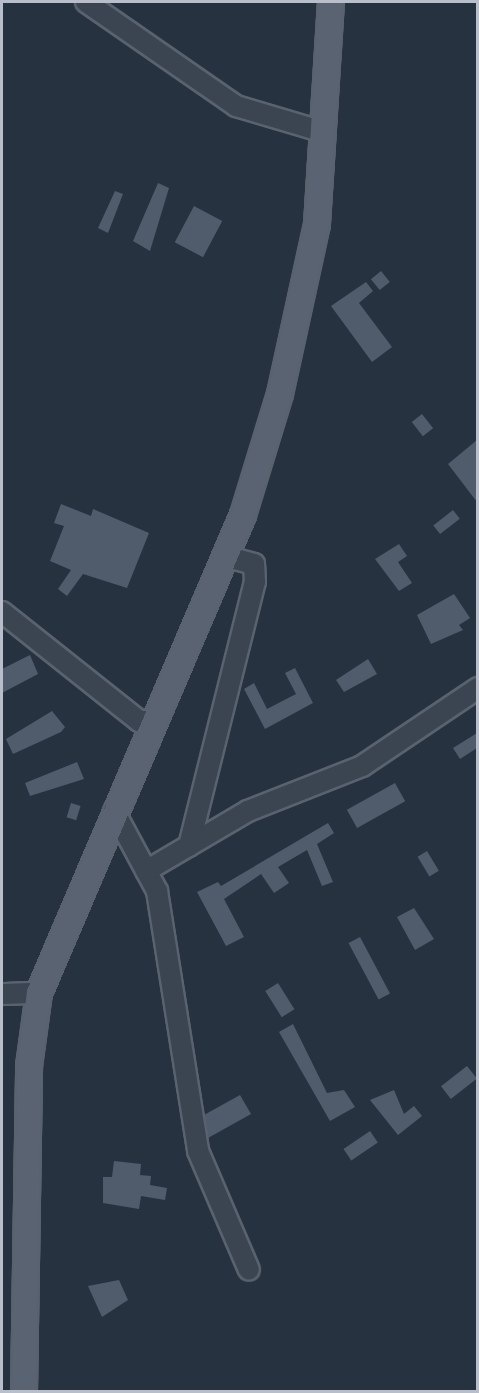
<!DOCTYPE html>
<style>
body{margin:0}
#map{position:relative;width:479px;height:1393px;overflow:hidden;background:#273241;font-family:Quicksand,sans-serif}
div>[style]{position:absolute}
[style*='--x']{left:calc(var(--x)*1px);top:calc(var(--y)*1px);width:calc(var(--w)*1px);rotate:calc(var(--a)*1deg)}
.building>*{inset:0;background:#505b6c;transform-origin:0 0}
.roads{filter:drop-shadow(2px 0 #59626e) drop-shadow(-2px 0 #59626e) drop-shadow(0 2px #59626e) drop-shadow(0 -2px #59626e)}
.minor>*{height:20px;margin:-10px;padding:0 10px;transform-origin:10px;border-radius:10px;background:#3b4451}
.major>*{height:24px;margin:-12px;padding:0 12px;transform-origin:12px;border-radius:12px;background:#596371}
span{translate:-50% -50%;white-space:nowrap;text-align:center;line-height:1.15;-webkit-text-stroke:6px #202936;paint-order:stroke}
.frame{position:absolute;inset:0;border:3px solid #b8bfcb;pointer-events:none}
</style>
<div id="map">
<div class="building">
<div style="clip-path:polygon(158px 183px,169px 188px,150px 251px,133px 241px)"></div>
<div style="clip-path:polygon(115px 191px,123px 194px,108px 233px,98px 228px)"></div>
<div style="left:194px;top:206px;width:32px;height:41px;rotate:28deg"></div>
<div style="left:381px;top:271px;width:14px;height:13px;rotate:51deg"></div>
<div style="clip-path:polygon(366px 282px,373px 291px,359px 303px,392px 347px,372px 362px,331px 306px)"></div>
<div style="left:422px;top:414px;width:18px;height:13px;rotate:52deg"></div>
<div style="clip-path:polygon(477px 440px,477px 502px,448px 464px)"></div>
<div style="clip-path:polygon(61px 504px,91px 516px,93px 509px,149px 533px,127px 588px,83px 574px,67px 596px,58px 589px,71px 570px,50px 561px,64px 526px,54px 523px)"></div>
<div style="left:453px;top:510px;width:11px;height:25px;rotate:52deg"></div>
<div style="clip-path:polygon(399px 544px,407px 556px,398px 562px,412px 583px,399px 591px,375px 559px)"></div>
<div style="clip-path:polygon(454px 594px,470px 618px,459px 625px,463px 630px,431px 644px,417px 615px)"></div>
<div style="clip-path:polygon(30px 655px,38px 674px,2px 693px,2px 669px)"></div>
<div style="clip-path:polygon(368px 659px,377px 674px,344px 692px,336px 680px)"></div>
<div style="clip-path:polygon(295px 668px,313px 703px,265px 729px,244px 689px,254px 683px,267px 709px,296px 694px,285px 673px)"></div>
<div style="clip-path:polygon(52px 711px,65px 727px,61px 732px,13px 754px,6px 739px)"></div>
<div style="clip-path:polygon(477px 733px,477px 748px,460px 759px,453px 748px)"></div>
<div style="clip-path:polygon(77px 762px,84px 779px,30px 796px,25px 783px)"></div>
<div style="left:395px;top:783px;width:21px;height:55px;rotate:61deg"></div>
<div style="left:71px;top:803px;width:10px;height:15px;rotate:17deg"></div>
<div style="clip-path:polygon(328px 823px,334px 833px,317px 844px,333px 882px,322px 886px,307px 850px,278px 867px,289px 883px,274px 893px,261px 874px,224px 899px,244px 937px,226px 946px,197px 892px,218px 882px,221px 886px)"></div>
<div style="left:427px;top:851px;width:23px;height:11px;rotate:59deg"></div>
<div style="clip-path:polygon(414px 908px,434px 939px,415px 950px,397px 917px)"></div>
<div style="left:360px;top:937px;width:64px;height:13px;rotate:62deg"></div>
<div style="left:278px;top:983px;width:31px;height:15px;rotate:58deg"></div>
<div style="clip-path:polygon(293px 1024px,327px 1093px,344px 1090px,355px 1107px,330px 1121px,279px 1032px)"></div>
<div style="left:467px;top:1066px;width:16px;height:33px;rotate:52deg"></div>
<div style="clip-path:polygon(394px 1090px,404px 1114px,414px 1106px,422px 1116px,398px 1135px,370px 1100px)"></div>
<div style="clip-path:polygon(240px 1095px,251px 1114px,208px 1138px,204px 1115px)"></div>
<div style="left:370px;top:1131px;width:14px;height:32px;rotate:56deg"></div>
<div style="clip-path:polygon(114px 1161px,141px 1164px,140px 1175px,151px 1176px,150px 1185px,167px 1188px,165px 1200px,141px 1196px,139px 1209px,103px 1203px,103px 1177px,112px 1177px)"></div>
<div style="clip-path:polygon(119px 1280px,128px 1300px,102px 1317px,88px 1286px)"></div>
</div>
<div class="roads">
<div class="minor">
<div style="--x:86;--y:2;--w:183;--a:34.7"></div>
<div style="--x:236;--y:106;--w:92;--a:16.5"></div>
<div style="--x:2;--y:612;--w:175;--a:38.5"></div>
<div style="--x:139;--y:721;--w:13;--a:0"></div>
<div style="--x:114;--y:811;--w:91;--a:61.7"></div>
<div style="--x:157;--y:891;--w:263;--a:81"></div>
<div style="--x:198;--y:1151;--w:129;--a:66.8"></div>
<div style="--x:189;--y:846;--w:272;--a:-76"></div>
<div style="--x:255;--y:582;--w:18;--a:-93"></div>
<div style="--x:254;--y:564;--w:30;--a:-165"></div>
<div style="--x:146;--y:871;--w:118;--a:-30.5"></div>
<div style="--x:248;--y:811;--w:123;--a:-21.5"></div>
<div style="--x:362;--y:766;--w:140;--a:-33.9"></div>
<div style="--x:2;--y:994;--w:37;--a:-2"></div>
</div>
<div class="major">
<div style="--x:24;--y:1392;--w:326;--a:-89.1"></div>
<div style="--x:29;--y:1066;--w:74;--a:-82.2"></div>
<div style="--x:39;--y:993;--w:520;--a:-66.89"></div>
<div style="--x:243;--y:515;--w:127;--a:-73"></div>
<div style="--x:280;--y:394;--w:174;--a:-77.7"></div>
<div style="--x:317;--y:224;--w:222;--a:-86.4"></div>
</div>
</div>
<div class="frame"></div>
</div>
